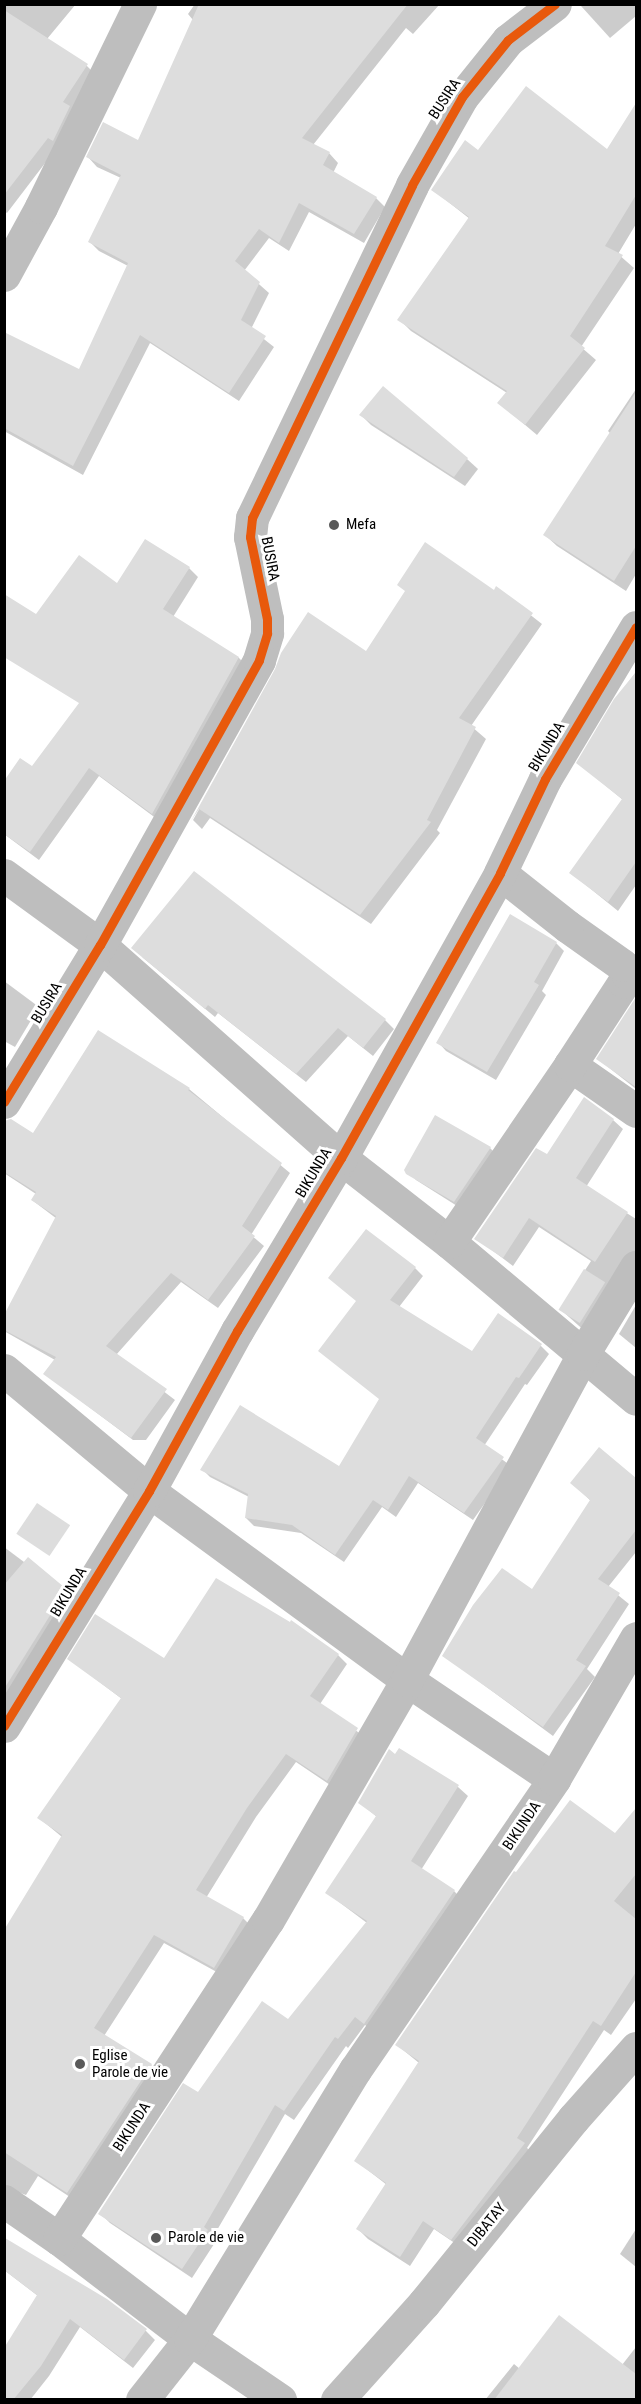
<!DOCTYPE html>
<style>
body{margin:0}
#map{position:relative;width:641px;height:2404px;overflow:hidden;background:#fff;font-family:"Roboto Condensed",sans-serif}
div>[style]{position:absolute}
[style*='--x']{left:calc(var(--x)*1px);top:calc(var(--y)*1px);width:calc(var(--w)*1px);rotate:calc(var(--a)*1deg)}
.shadow>*{inset:0;background:#0003}
.building>*{inset:0;background:#ddd;transform-origin:0 0}
.minor>*{height:33px;margin:-16.5px;padding:0 16.5px;transform-origin:16.5px;border-radius:16.5px;background:#bebebe}
.cycleway>*{height:9px;margin:-4.5px;padding:0 4.5px;transform-origin:4.5px;border-radius:4.5px;background:#e8590c}
.dots>*{width:16px;height:16px;translate:-50% -50%;box-sizing:border-box;border:3px solid #fff;border-radius:50%}
span{translate:-50% -50%;white-space:nowrap;text-align:center;line-height:1.15;-webkit-text-stroke:6px #fff;paint-order:stroke}
.street-label{font-size:15px;color:#000}
.poi-label{font-size:15px;color:#000}
.left{translate:0 -50%;text-align:left}
.frame{position:absolute;inset:0;border:6px solid #000;pointer-events:none}
</style>
<div id="map">
<div class="shadow">
<div style="clip-path:polygon(4px 4px,76px 4px,47px 39px,85px 64px,95px 74px,52px 154px,7px 213px,4px 211px)"></div>
<div style="clip-path:polygon(195px 4px,440px 4px,413px 34px,406px 28px,313px 145px,329px 153px,338px 163px,333px 173px,376px 198px,385px 207px,364px 243px,309px 212px,289px 251px,269px 238px,244px 271px,269px 293px,251px 329px,274px 347px,239px 401px,150px 343px,83px 475px,4px 431px,4px 364px,80px 371px,128px 266px,99px 251px,90px 242px,121px 178px,97px 167px,88px 157px,138px 142px,193px 20px,188px 14px)"></div>
<div style="clip-path:polygon(583px 4px,636px 4px,636px 16px,610px 38px,581px 6px)"></div>
<div style="clip-path:polygon(636px 106px,636px 224px,618px 254px,634px 268px,581px 347px,596px 360px,537px 435px,499px 403px,507px 393px,411px 331px,399px 319px,470px 219px,433px 190px,478px 152px,608px 151px)"></div>
<div style="clip-path:polygon(636px 389px,636px 574px,626px 591px,557px 546px,545px 535px,611px 434px,608px 431px)"></div>
<div style="clip-path:polygon(361px 415px,467px 459px,478px 469px,465px 486px,371px 425px)"></div>
<div style="clip-path:polygon(189px 568px,198px 577px,173px 617px,239px 658px,248px 667px,161px 822px,99px 776px,39px 860px,4px 834px,4px 783px,32px 768px,92px 689px,117px 585px)"></div>
<div style="clip-path:polygon(497px 589px,542px 624px,471px 726px,486px 739px,437px 830px,440px 833px,371px 924px,210px 818px,202px 829px,193px 820px,277px 670px,367px 653px,406px 592px,494px 592px)"></div>
<div style="clip-path:polygon(636px 672px,636px 885px,618px 911px,571px 873px,623px 800px,578px 763px,621px 692px)"></div>
<div style="clip-path:polygon(556px 943px,564px 951px,542px 991px,546px 995px,496px 1080px,446px 1051px,438px 1042px)"></div>
<div style="clip-path:polygon(142px 957px,385px 1020px,394px 1029px,373px 1056px,348px 1036px,306px 1082px,218px 1013px,215px 1017px)"></div>
<div style="clip-path:polygon(4px 981px,39px 1007px,15px 1047px,4px 1041px)"></div>
<div style="clip-path:polygon(636px 999px,636px 1089px,598px 1059px)"></div>
<div style="clip-path:polygon(189px 1089px,290px 1173px,251px 1235px,264px 1246px,218px 1308px,181px 1282px,116px 1355px,175px 1400px,146px 1440px,133px 1440px,45px 1374px,55px 1360px,4px 1331px,4px 1318px,57px 1219px,32px 1200px,36px 1194px,4px 1173px,4px 1142px)"></div>
<div style="clip-path:polygon(436px 1117px,490px 1148px,501px 1159px,465px 1211px,416px 1180px,406px 1169px)"></div>
<div style="clip-path:polygon(613px 1120px,623px 1129px,586px 1187px,636px 1219px,636px 1260px,588px 1334px,560px 1309px,591px 1261px,539px 1227px,513px 1266px,476px 1238px,547px 1156px)"></div>
<div style="clip-path:polygon(415px 1268px,423px 1276px,399px 1307px,472px 1353px,541px 1346px,549px 1354px,527px 1385px,525px 1384px,484px 1446px,511px 1466px,473px 1520px,418px 1483px,396px 1517px,382px 1507px,344px 1562px,301px 1533px,254px 1526px,246px 1518px,249px 1497px,210px 1477px,202px 1469px,339px 1468px,381px 1400px,357px 1301px,330px 1278px)"></div>
<div style="clip-path:polygon(636px 1305px,636px 1348px,619px 1334px)"></div>
<div style="clip-path:polygon(599px 1449px,636px 1479px,636px 1552px,608px 1587px,629px 1604px,587px 1669px,595px 1677px,553px 1736px,443px 1655px,532px 1591px,591px 1501px,572px 1483px)"></div>
<div style="clip-path:polygon(4px 1547px,72px 1598px,4px 1710px)"></div>
<div style="clip-path:polygon(338px 1655px,347px 1664px,320px 1704px,366px 1738px,336px 1789px,296px 1762px,256px 1817px,206px 1898px,243px 1918px,252px 1927px,224px 1976px,164px 1943px,104px 2036px,151px 2065px,160px 2074px,76px 2201px,38px 2176px,26px 2195px,15px 2191px,5px 2193px,4px 1933px,62px 1837px,39px 1818px,122px 1699px,69px 1659px,165px 1661px)"></div>
<div style="clip-path:polygon(399px 1750px,458px 1787px,468px 1796px,421px 1870px,454px 1891px,464px 1901px,374px 2032px,365px 2025px,348px 2048px,346px 2046px,294px 2120px,285px 2114px,213px 2237px,216px 2241px,192px 2278px,110px 2223px,100px 2213px,199px 2095px,288px 2021px,367px 1923px,327px 1893px,377px 1817px,359px 1802px)"></div>
<div style="clip-path:polygon(636px 1810px,636px 1999px,611px 2035px,604px 2030px,527px 2148px,534px 2154px,462px 2248px,434px 2229px,410px 2266px,368px 2239px,358px 2229px,387px 2185px,356px 2161px,419px 2063px,397px 2045px,616px 1835px)"></div>
<div style="clip-path:polygon(636px 2229px,636px 2267px,620px 2254px)"></div>
<div style="clip-path:polygon(5px 2240px,146px 2331px,155px 2340px,133px 2368px,80px 2327px,49px 2376px,30px 2400px,4px 2400px,38px 2296px,4px 2270px)"></div>
<div style="clip-path:polygon(636px 2347px,636px 2400px,485px 2400px,514px 2364px,520px 2369px,622px 2365px)"></div>
</div>
<div class="building">
<div style="clip-path:polygon(199px 4px,408px 4px,302px 138px,330px 152px,323px 165px,377px 197px,354px 234px,299px 203px,279px 243px,259px 229px,235px 261px,260px 282px,241px 320px,266px 336px,229px 393px,140px 335px,73px 466px,4px 428px,4px 332px,79px 369px,128px 263px,88px 242px,121px 175px,86px 157px,103px 122px,138px 140px)"></div>
<div style="clip-path:polygon(4px 10px,88px 64px,63px 102px,70px 106px,53px 141px,48px 138px,4px 195px)"></div>
<div style="clip-path:polygon(526px 86px,607px 149px,636px 103px,636px 195px,605px 246px,623px 255px,570px 336px,585px 348px,525px 425px,497px 403px,507px 391px,397px 320px,469px 217px,431px 190px,465px 140px,478px 150px)"></div>
<div style="clip-path:polygon(383px 386px,468px 458px,454px 477px,359px 415px)"></div>
<div style="clip-path:polygon(636px 392px,636px 546px,614px 581px,543px 535px)"></div>
<div style="clip-path:polygon(145px 539px,190px 567px,163px 609px,239px 657px,152px 814px,89px 768px,30px 852px,4px 834px,4px 781px,20px 758px,32px 766px,79px 703px,4px 657px,4px 594px,36px 614px,79px 555px,117px 583px)"></div>
<div style="clip-path:polygon(425px 542px,494px 590px,496px 586px,533px 613px,459px 718px,476px 727px,427px 820px,431px 822px,360px 915px,199px 809px,191px 821px,275px 669px,281px 653px,308px 612px,366px 651px,405px 591px,397px 585px)"></div>
<div style="clip-path:polygon(636px 672px,636px 862px,608px 902px,569px 873px,622px 799px,576px 763px,614px 699px)"></div>
<div style="clip-path:polygon(194px 871px,386px 1019px,363px 1048px,338px 1028px,296px 1074px,208px 1005px,205px 1009px,131px 948px)"></div>
<div style="clip-path:polygon(510px 914px,557px 942px,534px 982px,539px 985px,487px 1072px,436px 1043px)"></div>
<div style="clip-path:polygon(636px 997px,636px 1087px,596px 1059px)"></div>
<div style="clip-path:polygon(98px 1030px,190px 1088px,188px 1090px,282px 1163px,242px 1226px,255px 1236px,208px 1300px,171px 1273px,106px 1346px,167px 1389px,131px 1438px,43px 1374px,56px 1357px,4px 1330px,4px 1315px,56px 1216px,31px 1200px,36px 1192px,4px 1172px,4px 1121px,11px 1119px,33px 1133px)"></div>
<div style="clip-path:polygon(584px 1097px,614px 1119px,576px 1178px,628px 1212px,595px 1262px,529px 1218px,503px 1258px,474px 1239px,536px 1148px,547px 1154px)"></div>
<div style="clip-path:polygon(435px 1115px,491px 1147px,454px 1202px,406px 1174px,404px 1170px)"></div>
<div style="clip-path:polygon(366px 1229px,416px 1267px,390px 1300px,472px 1351px,498px 1313px,542px 1344px,519px 1378px,516px 1377px,476px 1438px,504px 1457px,464px 1513px,409px 1476px,388px 1510px,373px 1500px,335px 1555px,292px 1525px,245px 1518px,248px 1494px,200px 1470px,240px 1405px,339px 1466px,379px 1399px,318px 1351px,356px 1301px,328px 1278px)"></div>
<div style="left:584px;top:1269px;width:25px;height:48px;rotate:32deg"></div>
<div style="clip-path:polygon(599px 1447px,636px 1478px,636px 1530px,598px 1579px,620px 1593px,576px 1660px,586px 1666px,543px 1727px,442px 1656px,473px 1605px,502px 1568px,532px 1589px,590px 1500px,570px 1483px)"></div>
<div style="left:37px;top:1503px;width:40px;height:37px;rotate:34deg"></div>
<div style="clip-path:polygon(28px 1557px,64px 1587px,61px 1591px,64px 1593px,4px 1689px,4px 1585px)"></div>
<div style="clip-path:polygon(216px 1578px,290px 1622px,291px 1620px,339px 1654px,310px 1696px,358px 1728px,327px 1781px,286px 1754px,247px 1808px,196px 1890px,244px 1917px,214px 1968px,154px 1935px,94px 2028px,152px 2064px,67px 2193px,4px 2152px,4px 1930px,62px 1835px,37px 1818px,121px 1698px,67px 1659px,95px 1614px,164px 1658px)"></div>
<div style="clip-path:polygon(399px 1748px,459px 1785px,411px 1861px,455px 1890px,364px 2024px,355px 2017px,338px 2039px,335px 2037px,284px 2111px,275px 2105px,204px 2227px,208px 2230px,182px 2269px,98px 2214px,183px 2083px,198px 2092px,262px 2001px,288px 2019px,367px 1921px,325px 1893px,376px 1816px,358px 1803px,389px 1749px,395px 1754px)"></div>
<div style="clip-path:polygon(570px 1800px,615px 1833px,636px 1808px,636px 1874px,614px 1901px,636px 1919px,636px 1972px,601px 2026px,593px 2021px,517px 2138px,525px 2143px,451px 2240px,423px 2221px,400px 2257px,356px 2229px,386px 2183px,354px 2161px,419px 2061px,395px 2045px,514px 1871px,516px 1872px)"></div>
<div style="clip-path:polygon(5px 2238px,107px 2299px,147px 2329px,124px 2360px,70px 2319px,41px 2366px,13px 2400px,4px 2400px,4px 2348px,37px 2295px,4px 2270px)"></div>
<div style="clip-path:polygon(559px 2315px,636px 2374px,636px 2400px,494px 2400px)"></div>
</div>
<div class="minor">
<div style="--x:4;--y:275;--w:77;--a:-61.4"></div>
<div style="--x:41;--y:207;--w:226;--a:-64"></div>
<div style="--x:4;--y:875;--w:119;--a:36.1"></div>
<div style="--x:100;--y:945;--w:322;--a:41.5"></div>
<div style="--x:341;--y:1158;--w:137;--a:37.9"></div>
<div style="--x:449;--y:1242;--w:244;--a:40"></div>
<div style="--x:570;--y:1065;--w:80;--a:34.9"></div>
<div style="--x:4;--y:1102;--w:184;--a:-58.6"></div>
<div style="--x:100;--y:945;--w:326;--a:-60.8"></div>
<div style="--x:259;--y:660;--w:28;--a:-73"></div>
<div style="--x:267;--y:633;--w:14;--a:-90"></div>
<div style="--x:267;--y:619;--w:84;--a:-101.7"></div>
<div style="--x:250;--y:537;--w:19;--a:-84"></div>
<div style="--x:252;--y:518;--w:369;--a:-64.3"></div>
<div style="--x:412;--y:185;--w:101;--a:-60.4"></div>
<div style="--x:462;--y:97;--w:73;--a:-51.1"></div>
<div style="--x:508;--y:40;--w:59;--a:-37.5"></div>
<div style="--x:449;--y:1242;--w:214;--a:-55.6"></div>
<div style="--x:570;--y:1065;--w:99;--a:-57"></div>
<div style="--x:624;--y:982;--w:9;--a:-72"></div>
<div style="--x:627;--y:973;--w:9;--a:-122"></div>
<div style="--x:622;--y:965;--w:67;--a:-144.7"></div>
<div style="--x:567;--y:926;--w:85;--a:-141.7"></div>
<div style="--x:4;--y:1370;--w:189;--a:39.8"></div>
<div style="--x:149;--y:1491;--w:320;--a:36.2"></div>
<div style="--x:407;--y:1680;--w:177;--a:34"></div>
<div style="--x:4;--y:1726;--w:276;--a:-58.3"></div>
<div style="--x:149;--y:1491;--w:183;--a:-61.2"></div>
<div style="--x:237;--y:1331;--w:202;--a:-59"></div>
<div style="--x:341;--y:1158;--w:326;--a:-60.8"></div>
<div style="--x:500;--y:873;--w:104;--a:-64.4"></div>
<div style="--x:545;--y:779;--w:177;--a:-59.1"></div>
<div style="--x:4;--y:2201;--w:67;--a:34.6"></div>
<div style="--x:59;--y:2239;--w:165;--a:37.4"></div>
<div style="--x:190;--y:2339;--w:109;--a:34.1"></div>
<div style="--x:59;--y:2239;--w:381;--a:-56.8"></div>
<div style="--x:268;--y:1920;--w:277;--a:-59.9"></div>
<div style="--x:407;--y:1680;--w:370;--a:-61.6"></div>
<div style="--x:583;--y:1354;--w:102;--a:-58.7"></div>
<div style="--x:142;--y:2400;--w:78;--a:-51.8"></div>
<div style="--x:190;--y:2339;--w:316;--a:-58.5"></div>
<div style="--x:355;--y:2070;--w:353;--a:-55.6"></div>
<div style="--x:554;--y:1779;--w:163;--a:-59.8"></div>
<div style="--x:337;--y:2400;--w:130;--a:-48.1"></div>
<div style="--x:424;--y:2303;--w:237;--a:-51"></div>
<div style="--x:573;--y:2119;--w:95;--a:-48.4"></div>
</div>
<div class="cycleway">
<div style="--x:4;--y:1102;--w:184;--a:-58.6"></div>
<div style="--x:100;--y:945;--w:326;--a:-60.8"></div>
<div style="--x:259;--y:660;--w:28;--a:-73"></div>
<div style="--x:267;--y:633;--w:14;--a:-90"></div>
<div style="--x:267;--y:619;--w:84;--a:-101.7"></div>
<div style="--x:250;--y:537;--w:19;--a:-84"></div>
<div style="--x:252;--y:518;--w:369;--a:-64.3"></div>
<div style="--x:412;--y:185;--w:101;--a:-60.4"></div>
<div style="--x:462;--y:97;--w:73;--a:-51.1"></div>
<div style="--x:508;--y:40;--w:59;--a:-37.5"></div>
<div style="--x:4;--y:1726;--w:276;--a:-58.3"></div>
<div style="--x:149;--y:1491;--w:183;--a:-61.2"></div>
<div style="--x:237;--y:1331;--w:202;--a:-59"></div>
<div style="--x:341;--y:1158;--w:326;--a:-60.8"></div>
<div style="--x:500;--y:873;--w:104;--a:-64.4"></div>
<div style="--x:545;--y:779;--w:177;--a:-59.1"></div>
</div>
<div class="dots">
<div style="left:334px;top:525px;background:#595959"></div>
<div style="left:80px;top:2064px;background:#595959"></div>
<div style="left:156px;top:2238px;background:#595959"></div>
</div>
<div class="street-label">
<span style="left:445px;top:99px;rotate:-57deg">BUSIRA</span>
<span style="left:270px;top:559px;rotate:79deg">BUSIRA</span>
<span style="left:547px;top:747px;rotate:-59deg">BIKUNDA</span>
<span style="left:47px;top:1003px;rotate:-59deg">BUSIRA</span>
<span style="left:314px;top:1173px;rotate:-59deg">BIKUNDA</span>
<span style="left:69px;top:1592px;rotate:-59deg">BIKUNDA</span>
<span style="left:522px;top:1826px;rotate:-56deg">BIKUNDA</span>
<span style="left:132px;top:2127px;rotate:-57deg">BIKUNDA</span>
<span style="left:487px;top:2225px;rotate:-51deg">DIBATAY</span>
</div>
<div class="poi-label">
<span class="left" style="left:346px;top:525px">Mefa</span>
<span class="left" style="left:92px;top:2064px">Eglise<br>Parole de vie</span>
<span class="left" style="left:168px;top:2238px">Parole de vie</span>
</div>
<div class="frame"></div>
</div>
